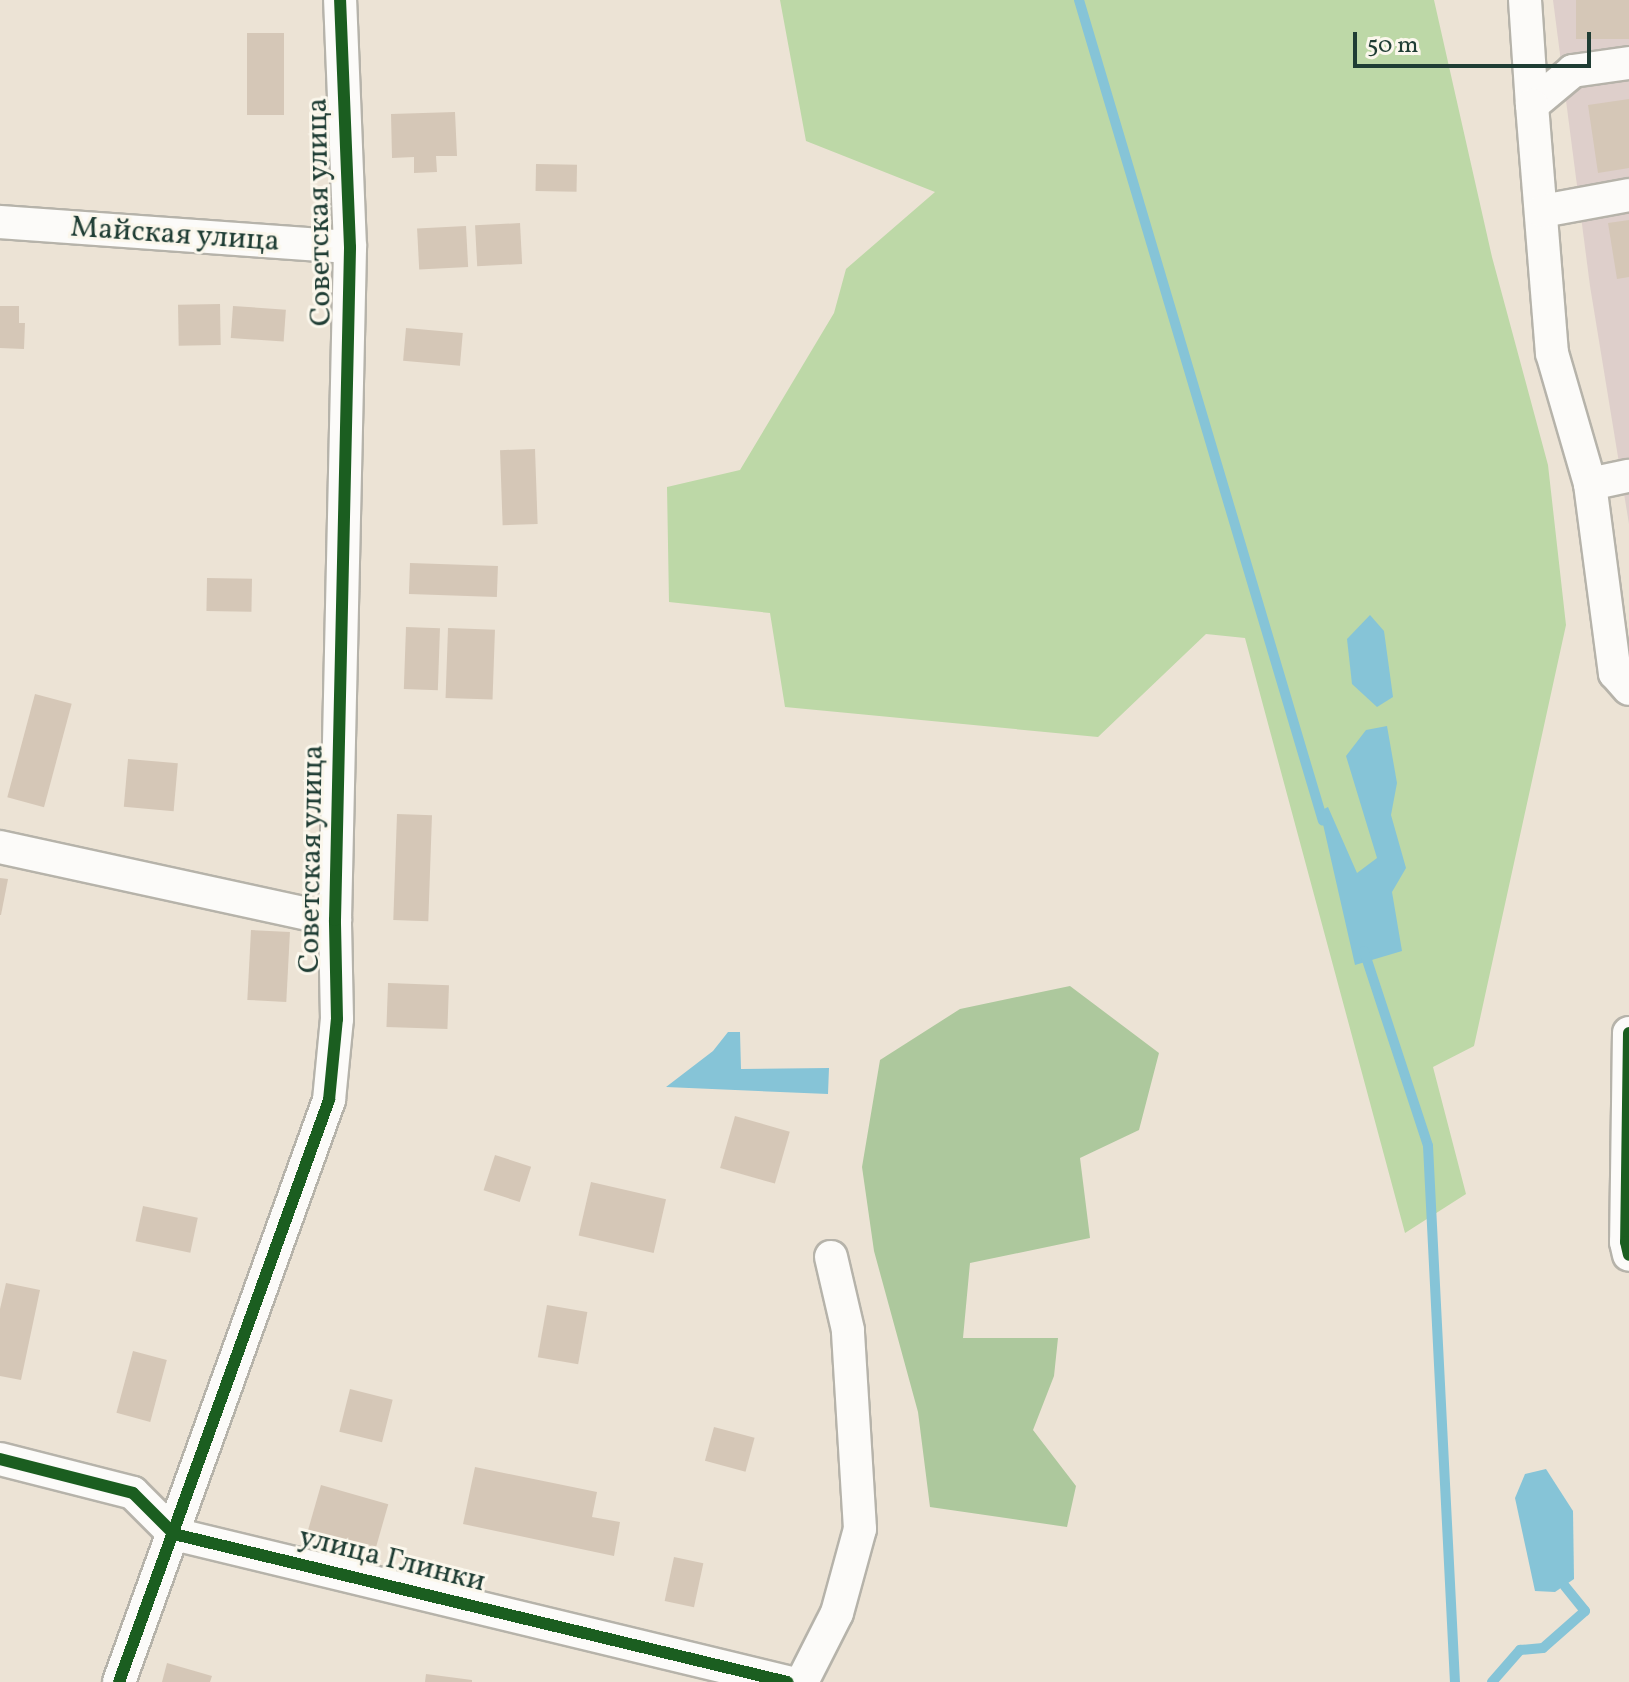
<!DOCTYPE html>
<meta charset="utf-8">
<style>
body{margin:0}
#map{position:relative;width:1629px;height:1682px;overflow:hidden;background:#ece3d5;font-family:Vollkorn,serif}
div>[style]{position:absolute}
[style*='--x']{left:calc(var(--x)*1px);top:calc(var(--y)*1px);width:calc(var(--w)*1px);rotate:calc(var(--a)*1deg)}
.industrial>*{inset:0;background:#decfcb}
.green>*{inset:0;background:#bdd8a7}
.forest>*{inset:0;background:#adc89d}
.water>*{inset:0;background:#86c4d7}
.stream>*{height:10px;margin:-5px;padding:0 5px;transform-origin:5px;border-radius:5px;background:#86c4d7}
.building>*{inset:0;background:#d5c7b7;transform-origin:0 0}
.roads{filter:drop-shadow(2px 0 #b6b3aa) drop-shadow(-2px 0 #b6b3aa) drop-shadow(0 2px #b6b3aa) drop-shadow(0 -2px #b6b3aa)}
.minor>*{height:32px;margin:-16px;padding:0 16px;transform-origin:16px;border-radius:16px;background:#fcfbf9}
.cycleway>*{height:12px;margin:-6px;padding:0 6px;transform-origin:6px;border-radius:6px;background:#1b5e20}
span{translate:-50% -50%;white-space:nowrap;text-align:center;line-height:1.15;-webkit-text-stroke:6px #fbf7ec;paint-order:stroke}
.street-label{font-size:30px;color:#1f3d34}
.scale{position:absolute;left:1353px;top:32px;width:238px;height:36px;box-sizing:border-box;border:4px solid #1f3d34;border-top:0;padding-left:10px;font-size:24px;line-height:28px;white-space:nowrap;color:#1f3d34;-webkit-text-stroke:6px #fbf7ec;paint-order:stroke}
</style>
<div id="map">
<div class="industrial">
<div style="clip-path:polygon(1553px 0,1629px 0,1629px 524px,1590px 286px)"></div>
</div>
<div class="green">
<div style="clip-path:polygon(780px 0,1434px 0,1492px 257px,1548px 465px,1566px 625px,1474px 1046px,1433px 1067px,1466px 1194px,1405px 1233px,1245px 638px,1206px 634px,1098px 737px,785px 707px,770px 613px,669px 602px,667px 487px,740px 470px,834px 313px,846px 269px,935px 192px,806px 141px)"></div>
</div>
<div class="forest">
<div style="clip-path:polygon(1070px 986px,1159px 1053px,1139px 1130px,1080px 1158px,1090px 1238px,970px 1263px,963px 1338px,1058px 1338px,1054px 1376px,1033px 1430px,1076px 1486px,1067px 1527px,930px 1507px,918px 1412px,874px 1251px,862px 1167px,880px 1060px,960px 1009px)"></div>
</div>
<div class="water">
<div style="clip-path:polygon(1370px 615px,1384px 631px,1393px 697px,1377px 707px,1352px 684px,1347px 639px)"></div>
<div style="clip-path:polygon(1387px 726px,1397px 783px,1391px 815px,1406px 868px,1392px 892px,1402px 951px,1355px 965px,1320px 811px,1328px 807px,1357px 873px,1377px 858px,1346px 756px,1366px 730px)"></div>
<div style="clip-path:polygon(728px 1032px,740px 1032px,741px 1069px,829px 1068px,828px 1094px,666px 1087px,713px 1051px)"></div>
<div style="clip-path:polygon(1546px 1469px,1573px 1511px,1574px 1579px,1555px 1592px,1535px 1591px,1515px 1498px,1525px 1474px)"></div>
</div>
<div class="stream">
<div style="--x:1079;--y:0;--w:856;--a:73.45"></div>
<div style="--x:1364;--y:951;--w:205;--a:71.8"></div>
<div style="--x:1428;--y:1146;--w:537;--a:87.12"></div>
<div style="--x:1492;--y:1682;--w:43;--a:-48.8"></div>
<div style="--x:1520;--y:1650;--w:23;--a:-5"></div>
<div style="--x:1543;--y:1648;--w:56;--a:-41.4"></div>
<div style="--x:1585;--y:1611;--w:32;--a:-129"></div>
</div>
<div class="building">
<div style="left:1576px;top:0;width:53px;height:39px"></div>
<div style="left:247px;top:33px;width:37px;height:82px"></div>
<div style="clip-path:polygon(1629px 99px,1629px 168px,1598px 173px,1588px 105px)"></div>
<div style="clip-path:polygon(455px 112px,457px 156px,436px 156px,437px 172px,414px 173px,414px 157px,392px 158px,391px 114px)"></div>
<div style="left:536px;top:164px;width:41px;height:27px;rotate:1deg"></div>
<div style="clip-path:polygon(1629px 220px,1629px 277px,1617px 279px,1608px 223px)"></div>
<div style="left:520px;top:223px;width:41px;height:45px;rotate:87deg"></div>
<div style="left:466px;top:226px;width:41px;height:49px;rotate:87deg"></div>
<div style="left:220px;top:304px;width:41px;height:42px;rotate:89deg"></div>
<div style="clip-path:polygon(0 306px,19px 306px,19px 323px,25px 323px,24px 349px,0 348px)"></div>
<div style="left:233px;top:306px;width:53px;height:32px;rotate:4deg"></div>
<div style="left:406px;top:328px;width:57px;height:33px;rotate:5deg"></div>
<div style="left:535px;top:449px;width:75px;height:35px;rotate:88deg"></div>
<div style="left:410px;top:563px;width:88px;height:31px;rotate:2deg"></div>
<div style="left:207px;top:578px;width:45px;height:33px;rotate:1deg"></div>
<div style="left:406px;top:627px;width:34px;height:62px;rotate:2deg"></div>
<div style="left:448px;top:628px;width:47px;height:70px;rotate:2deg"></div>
<div style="left:35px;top:694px;width:38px;height:107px;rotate:15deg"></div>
<div style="left:128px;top:759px;width:50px;height:48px;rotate:5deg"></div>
<div style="left:397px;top:814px;width:35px;height:106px;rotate:2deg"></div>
<div style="clip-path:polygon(0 878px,8px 879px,1px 915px,0 915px)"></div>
<div style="left:251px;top:930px;width:39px;height:70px;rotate:3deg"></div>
<div style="left:388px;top:983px;width:61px;height:44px;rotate:2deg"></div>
<div style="left:735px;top:1116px;width:57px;height:54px;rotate:16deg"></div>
<div style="left:495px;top:1155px;width:38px;height:37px;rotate:18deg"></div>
<div style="left:591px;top:1182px;width:77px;height:55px;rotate:13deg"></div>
<div style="left:143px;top:1206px;width:56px;height:36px;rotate:12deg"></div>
<div style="clip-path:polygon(6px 1283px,40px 1290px,21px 1380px,0 1376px,0 1309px)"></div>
<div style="left:547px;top:1305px;width:41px;height:53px;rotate:10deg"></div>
<div style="left:133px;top:1351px;width:35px;height:64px;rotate:15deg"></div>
<div style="left:350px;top:1389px;width:44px;height:44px;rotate:14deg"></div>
<div style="left:714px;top:1427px;width:42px;height:35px;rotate:15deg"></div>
<div style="clip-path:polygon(475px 1467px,597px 1492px,592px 1517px,620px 1522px,614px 1556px,463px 1524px)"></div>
<div style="left:321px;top:1485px;width:70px;height:49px;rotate:16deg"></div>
<div style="left:674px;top:1557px;width:30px;height:45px;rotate:12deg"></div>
<div style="clip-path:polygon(167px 1663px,212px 1676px,210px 1682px,162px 1682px)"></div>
<div style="clip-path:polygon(426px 1674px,472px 1680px,472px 1682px,425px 1682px)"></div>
</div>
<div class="roads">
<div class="minor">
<div style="--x:1525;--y:0;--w:105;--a:86.2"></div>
<div style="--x:1629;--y:63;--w:57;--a:171.9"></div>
<div style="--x:1573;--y:71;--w:53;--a:140.3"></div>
<div style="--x:1532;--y:105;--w:249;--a:85.4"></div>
<div style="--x:1552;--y:353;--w:136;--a:73.8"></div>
<div style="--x:1590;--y:484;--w:191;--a:82.5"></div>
<div style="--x:1615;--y:673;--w:21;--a:49"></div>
<div style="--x:1542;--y:211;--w:88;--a:-10.4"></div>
<div style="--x:0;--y:222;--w:351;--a:4.1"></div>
<div style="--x:1590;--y:484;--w:40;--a:-12"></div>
<div style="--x:0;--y:847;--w:343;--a:12.3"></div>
<div style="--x:1629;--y:1033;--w:209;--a:90.8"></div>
<div style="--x:1626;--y:1242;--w:13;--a:77"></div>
<div style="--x:0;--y:1459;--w:137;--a:14.3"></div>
<div style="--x:133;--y:1493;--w:58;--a:45"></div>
<div style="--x:174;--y:1534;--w:631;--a:13.57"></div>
<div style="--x:119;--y:1682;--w:619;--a:-70.16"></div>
<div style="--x:329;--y:1100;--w:81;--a:-84.4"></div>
<div style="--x:337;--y:1019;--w:99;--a:-91.2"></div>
<div style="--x:335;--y:920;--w:673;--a:-88.72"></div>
<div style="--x:350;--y:247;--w:247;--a:-92.3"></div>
<div style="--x:802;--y:1682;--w:77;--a:-63.1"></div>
<div style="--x:837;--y:1613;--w:87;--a:-74.7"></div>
<div style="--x:860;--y:1529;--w:199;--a:-93.5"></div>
<div style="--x:848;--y:1330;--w:75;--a:-103.1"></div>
</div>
</div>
<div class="cycleway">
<div style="--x:1629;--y:1033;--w:209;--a:90.8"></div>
<div style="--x:1626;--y:1242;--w:13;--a:77"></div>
<div style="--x:0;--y:1459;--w:137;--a:14.3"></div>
<div style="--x:133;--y:1493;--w:58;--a:45"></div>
<div style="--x:174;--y:1534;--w:631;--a:13.57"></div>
<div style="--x:119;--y:1682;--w:619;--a:-70.16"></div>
<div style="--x:329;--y:1100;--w:81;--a:-84.4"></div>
<div style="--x:337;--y:1019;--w:99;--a:-91.2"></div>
<div style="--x:335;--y:920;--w:673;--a:-88.72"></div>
<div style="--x:350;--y:247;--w:247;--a:-92.3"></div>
</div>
<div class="street-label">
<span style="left:320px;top:212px;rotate:-91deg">Советская улица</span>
<span style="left:175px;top:235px;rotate:4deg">Майская улица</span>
<span style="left:312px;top:859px;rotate:-89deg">Советская улица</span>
<span style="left:392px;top:1560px;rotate:14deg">улица Глинки</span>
</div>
<div class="scale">50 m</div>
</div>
